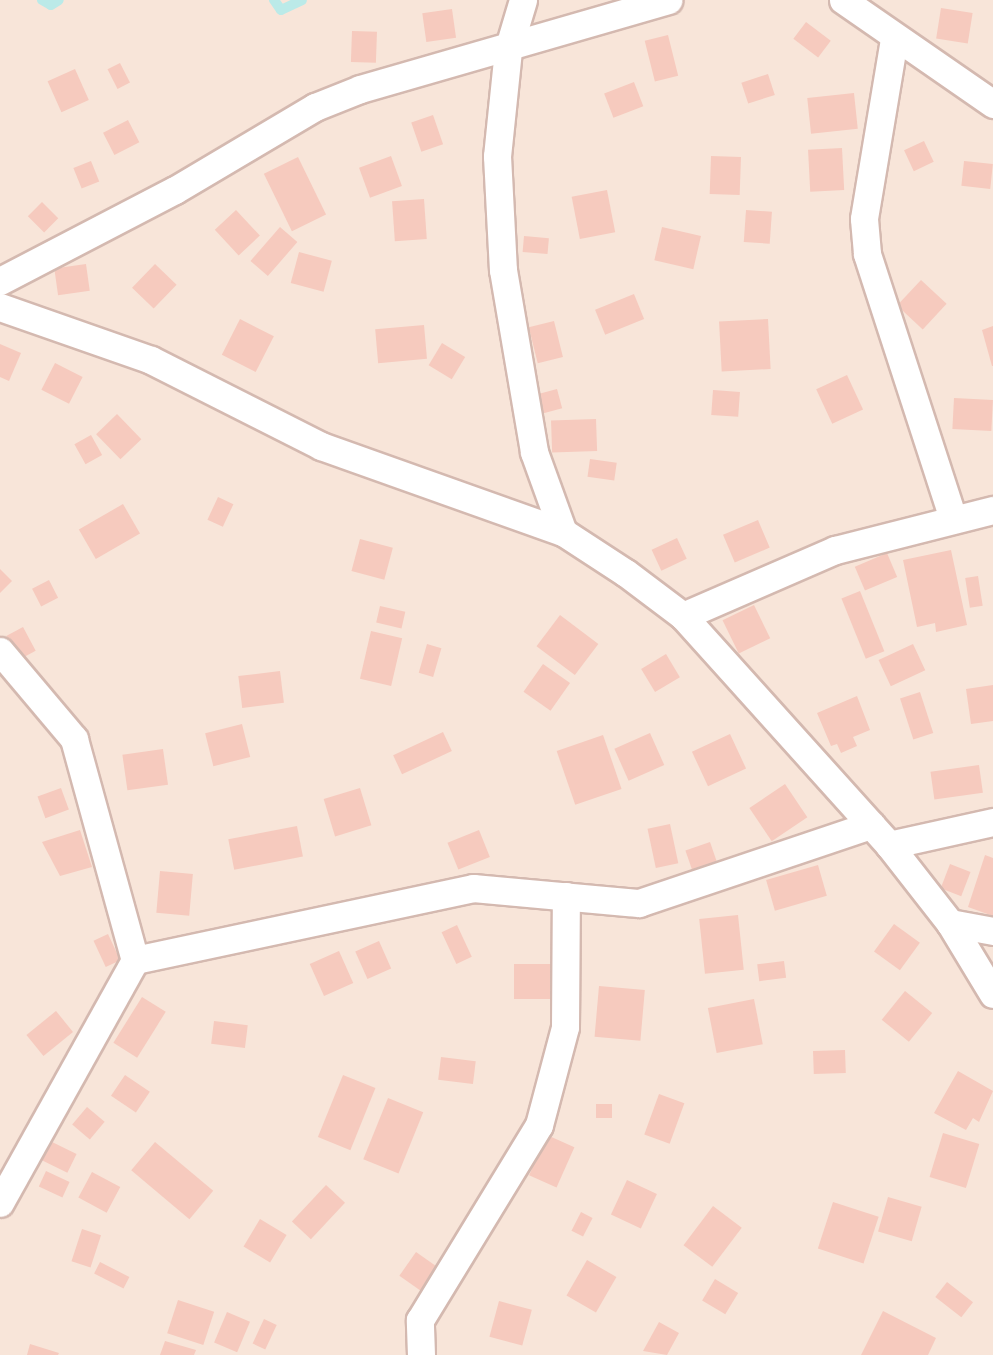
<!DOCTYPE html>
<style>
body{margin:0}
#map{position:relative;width:993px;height:1355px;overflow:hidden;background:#fef2e9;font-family:"Varela Round",sans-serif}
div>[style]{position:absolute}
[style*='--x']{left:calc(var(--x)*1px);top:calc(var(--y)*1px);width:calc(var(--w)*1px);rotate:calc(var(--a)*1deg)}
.residential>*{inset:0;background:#f8e5d9;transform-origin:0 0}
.stream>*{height:10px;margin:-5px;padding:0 5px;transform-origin:5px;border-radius:5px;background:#bbeae8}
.building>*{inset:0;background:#f6cabe;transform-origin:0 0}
.roads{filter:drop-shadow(2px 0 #d4b9b0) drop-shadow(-2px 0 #d4b9b0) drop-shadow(0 2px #d4b9b0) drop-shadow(0 -2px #d4b9b0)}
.street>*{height:27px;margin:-13.5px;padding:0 13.5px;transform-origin:13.5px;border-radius:13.5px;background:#fff}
span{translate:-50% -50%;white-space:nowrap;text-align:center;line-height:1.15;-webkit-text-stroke:6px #fff7f1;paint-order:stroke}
</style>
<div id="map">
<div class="residential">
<div style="left:0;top:0;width:993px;height:1355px"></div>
</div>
<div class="stream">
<div style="--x:42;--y:0;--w:10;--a:29"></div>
<div style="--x:51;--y:5;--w:9;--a:-32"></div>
<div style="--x:274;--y:0;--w:12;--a:55"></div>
<div style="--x:281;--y:10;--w:23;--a:-25"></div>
</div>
<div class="building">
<div style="left:941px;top:8px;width:32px;height:31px;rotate:9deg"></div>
<div style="left:452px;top:9px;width:29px;height:30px;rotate:82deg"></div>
<div style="left:806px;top:22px;width:31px;height:21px;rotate:37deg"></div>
<div style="left:352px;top:31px;width:25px;height:31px;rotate:2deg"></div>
<div style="left:668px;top:35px;width:42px;height:24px;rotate:76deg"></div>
<div style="left:120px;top:63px;width:22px;height:14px;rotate:63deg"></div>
<div style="left:75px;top:69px;width:34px;height:30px;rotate:66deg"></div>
<div style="left:768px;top:74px;width:22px;height:28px;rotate:72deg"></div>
<div style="left:634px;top:82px;width:26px;height:32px;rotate:69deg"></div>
<div style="left:854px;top:93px;width:36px;height:47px;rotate:84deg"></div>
<div style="left:433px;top:115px;width:31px;height:23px;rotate:71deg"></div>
<div style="left:128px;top:120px;width:25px;height:28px;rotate:63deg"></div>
<div style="left:924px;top:141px;width:23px;height:22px;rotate:65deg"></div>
<div style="left:842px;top:148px;width:42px;height:34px;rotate:87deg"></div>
<div style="left:391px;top:156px;width:32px;height:34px;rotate:70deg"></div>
<div style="left:711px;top:156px;width:30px;height:38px;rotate:2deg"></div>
<div style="left:298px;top:157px;width:64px;height:38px;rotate:64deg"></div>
<div style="left:91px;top:161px;width:22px;height:19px;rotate:68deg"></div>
<div style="left:964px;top:161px;width:29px;height:25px;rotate:6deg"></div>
<div style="left:607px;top:190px;width:43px;height:36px;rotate:79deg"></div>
<div style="left:424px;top:199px;width:40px;height:32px;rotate:86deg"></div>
<div style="left:42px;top:202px;width:23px;height:20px;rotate:45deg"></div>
<div style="left:236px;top:210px;width:35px;height:29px;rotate:47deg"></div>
<div style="left:746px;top:210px;width:26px;height:32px;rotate:4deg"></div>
<div style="left:280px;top:227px;width:23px;height:45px;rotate:41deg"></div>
<div style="left:662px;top:227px;width:40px;height:34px;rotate:13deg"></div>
<div style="left:524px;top:236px;width:25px;height:16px;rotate:5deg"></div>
<div style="left:299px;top:252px;width:34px;height:32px;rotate:15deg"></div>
<div style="left:86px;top:264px;width:27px;height:32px;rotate:82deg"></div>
<div style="left:155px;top:264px;width:30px;height:33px;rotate:44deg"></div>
<div style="left:921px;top:280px;width:35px;height:35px;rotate:43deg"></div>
<div style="left:634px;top:294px;width:27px;height:42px;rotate:68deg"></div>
<div style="left:240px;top:319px;width:38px;height:40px;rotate:27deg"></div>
<div style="left:768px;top:319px;width:50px;height:49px;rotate:87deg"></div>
<div style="left:554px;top:321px;width:37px;height:26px;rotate:76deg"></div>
<div style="left:424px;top:325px;width:34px;height:49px;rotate:85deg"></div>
<div style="clip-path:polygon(993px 326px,993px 366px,992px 366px,982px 330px)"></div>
<div style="left:442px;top:343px;width:27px;height:26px;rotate:31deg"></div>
<div style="clip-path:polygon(0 344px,21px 353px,9px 381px,0 377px)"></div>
<div style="left:55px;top:363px;width:31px;height:30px;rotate:27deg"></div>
<div style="left:847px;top:375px;width:38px;height:34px;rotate:65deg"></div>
<div style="left:557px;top:389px;width:20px;height:27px;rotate:75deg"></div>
<div style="left:713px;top:390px;width:27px;height:25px;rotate:4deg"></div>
<div style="left:954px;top:398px;width:39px;height:31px;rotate:3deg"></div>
<div style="left:117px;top:414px;width:35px;height:29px;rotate:46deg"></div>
<div style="left:596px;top:419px;width:32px;height:45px;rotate:88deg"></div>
<div style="left:91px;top:435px;width:23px;height:19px;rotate:61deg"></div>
<div style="left:590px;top:459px;width:27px;height:18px;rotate:8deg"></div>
<div style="left:218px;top:497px;width:17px;height:25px;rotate:25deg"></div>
<div style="left:123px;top:504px;width:34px;height:51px;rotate:60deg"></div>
<div style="left:758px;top:520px;width:30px;height:38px;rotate:67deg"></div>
<div style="left:677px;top:538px;width:23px;height:28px;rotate:65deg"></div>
<div style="left:360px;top:539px;width:34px;height:33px;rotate:15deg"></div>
<div style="clip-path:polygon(951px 550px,967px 625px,936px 632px,935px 623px,917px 627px,903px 560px)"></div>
<div style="left:887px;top:553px;width:26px;height:35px;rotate:67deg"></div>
<div style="clip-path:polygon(0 569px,12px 581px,0 593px)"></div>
<div style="left:978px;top:576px;width:30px;height:13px;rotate:81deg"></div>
<div style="left:49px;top:580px;width:20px;height:19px;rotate:63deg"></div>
<div style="left:860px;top:591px;width:65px;height:20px;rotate:68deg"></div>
<div style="left:754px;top:605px;width:37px;height:35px;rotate:64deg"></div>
<div style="left:380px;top:606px;width:26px;height:17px;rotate:13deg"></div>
<div style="left:560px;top:615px;width:48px;height:39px;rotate:37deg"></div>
<div style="left:23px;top:627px;width:27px;height:19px;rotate:62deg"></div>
<div style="left:371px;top:631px;width:32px;height:49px;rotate:13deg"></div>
<div style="left:427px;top:644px;width:15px;height:30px;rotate:16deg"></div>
<div style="left:913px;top:644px;width:29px;height:38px;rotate:65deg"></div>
<div style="left:666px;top:654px;width:27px;height:29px;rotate:59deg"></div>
<div style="left:543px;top:664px;width:33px;height:34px;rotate:35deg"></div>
<div style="left:280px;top:671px;width:32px;height:42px;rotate:83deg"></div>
<div style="clip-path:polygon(993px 685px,993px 721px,971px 724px,966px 689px)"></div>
<div style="left:920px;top:692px;width:43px;height:21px;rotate:72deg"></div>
<div style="clip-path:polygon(857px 696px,870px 730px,853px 737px,857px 746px,841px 753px,837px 744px,831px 746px,817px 713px)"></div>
<div style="left:242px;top:724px;width:34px;height:38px;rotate:76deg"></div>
<div style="left:443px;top:732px;width:21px;height:55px;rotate:65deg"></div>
<div style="left:650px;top:733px;width:35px;height:39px;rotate:66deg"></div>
<div style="left:730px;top:734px;width:38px;height:42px;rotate:65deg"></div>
<div style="left:603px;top:735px;width:57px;height:49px;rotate:71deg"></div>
<div style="left:163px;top:749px;width:36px;height:41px;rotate:82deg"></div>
<div style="left:979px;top:765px;width:28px;height:49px;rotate:82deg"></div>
<div style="left:785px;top:784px;width:40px;height:43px;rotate:56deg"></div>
<div style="left:61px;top:788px;width:23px;height:25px;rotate:70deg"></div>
<div style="left:360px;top:788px;width:39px;height:38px;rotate:73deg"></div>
<div style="left:670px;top:824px;width:40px;height:23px;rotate:78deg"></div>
<div style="left:297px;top:826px;width:31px;height:70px;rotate:79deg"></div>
<div style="clip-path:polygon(80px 830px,92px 867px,60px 876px,42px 842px)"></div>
<div style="left:479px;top:830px;width:29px;height:34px;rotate:68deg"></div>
<div style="left:710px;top:842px;width:31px;height:26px;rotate:71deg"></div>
<div style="clip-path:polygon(985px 855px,993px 858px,993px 916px,968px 907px)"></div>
<div style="left:950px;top:864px;width:22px;height:26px;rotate:21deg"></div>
<div style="left:818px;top:865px;width:32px;height:54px;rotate:74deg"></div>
<div style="left:160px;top:871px;width:33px;height:42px;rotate:5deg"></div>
<div style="left:738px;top:915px;width:55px;height:39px;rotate:84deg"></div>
<div style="left:894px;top:924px;width:32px;height:34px;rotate:36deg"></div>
<div style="left:457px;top:925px;width:35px;height:17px;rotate:65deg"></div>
<div style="left:108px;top:934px;width:29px;height:16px;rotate:65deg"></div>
<div style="left:379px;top:941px;width:30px;height:26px;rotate:66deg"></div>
<div style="left:339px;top:951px;width:35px;height:32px;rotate:66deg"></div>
<div style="left:784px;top:961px;width:17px;height:27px;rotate:83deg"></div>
<div style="left:514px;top:964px;width:37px;height:35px"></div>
<div style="left:599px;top:986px;width:46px;height:51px;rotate:5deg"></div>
<div style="left:905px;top:991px;width:35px;height:37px;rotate:39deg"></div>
<div style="left:142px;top:997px;width:28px;height:54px;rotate:32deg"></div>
<div style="left:754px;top:999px;width:46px;height:47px;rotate:79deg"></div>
<div style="left:56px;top:1011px;width:27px;height:38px;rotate:51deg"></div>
<div style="left:214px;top:1021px;width:34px;height:23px;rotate:7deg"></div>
<div style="left:845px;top:1050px;width:23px;height:32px;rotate:88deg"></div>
<div style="left:441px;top:1057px;width:35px;height:23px;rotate:7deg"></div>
<div style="clip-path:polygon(958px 1071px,993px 1091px,979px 1122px,973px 1118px,966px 1130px,934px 1113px)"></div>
<div style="left:125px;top:1075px;width:30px;height:25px;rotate:34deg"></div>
<div style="left:343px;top:1075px;width:35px;height:67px;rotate:22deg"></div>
<div style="left:659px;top:1094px;width:27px;height:43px;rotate:20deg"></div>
<div style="left:388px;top:1098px;width:38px;height:66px;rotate:22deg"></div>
<div style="left:596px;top:1104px;width:16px;height:14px"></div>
<div style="left:87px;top:1107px;width:23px;height:23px;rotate:40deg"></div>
<div style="left:943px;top:1133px;width:38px;height:46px;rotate:17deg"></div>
<div style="left:547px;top:1135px;width:30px;height:44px;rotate:24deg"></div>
<div style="left:46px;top:1139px;width:34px;height:21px;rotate:26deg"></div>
<div style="left:155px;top:1142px;width:76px;height:37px;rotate:40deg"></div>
<div style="left:46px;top:1171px;width:26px;height:17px;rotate:25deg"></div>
<div style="left:92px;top:1172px;width:32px;height:29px;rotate:28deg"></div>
<div style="left:627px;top:1180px;width:33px;height:38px;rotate:25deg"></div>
<div style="left:326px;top:1185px;width:26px;height:50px;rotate:43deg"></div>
<div style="left:888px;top:1197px;width:35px;height:36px;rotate:16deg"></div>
<div style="left:833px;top:1202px;width:48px;height:49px;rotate:18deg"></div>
<div style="left:713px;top:1206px;width:36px;height:49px;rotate:37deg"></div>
<div style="left:581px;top:1212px;width:13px;height:21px;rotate:27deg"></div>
<div style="left:260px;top:1219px;width:31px;height:32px;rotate:31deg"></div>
<div style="left:82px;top:1229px;width:20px;height:34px;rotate:18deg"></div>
<div style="left:416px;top:1252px;width:33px;height:29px;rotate:35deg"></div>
<div style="left:587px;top:1260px;width:34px;height:41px;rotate:30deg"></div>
<div style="left:100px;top:1262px;width:33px;height:13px;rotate:27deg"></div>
<div style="left:715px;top:1279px;width:27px;height:25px;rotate:31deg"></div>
<div style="left:947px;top:1282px;width:33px;height:19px;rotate:38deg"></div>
<div style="left:178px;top:1300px;width:38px;height:35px;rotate:18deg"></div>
<div style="left:499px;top:1301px;width:34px;height:37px;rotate:15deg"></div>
<div style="clip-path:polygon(883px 1311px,936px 1338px,928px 1355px,861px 1355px)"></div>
<div style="left:227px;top:1312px;width:25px;height:33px;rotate:23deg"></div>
<div style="left:264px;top:1319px;width:14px;height:27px;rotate:25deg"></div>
<div style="clip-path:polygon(659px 1322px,679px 1333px,667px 1355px,643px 1351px)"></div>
<div style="clip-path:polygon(165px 1341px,196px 1350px,194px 1355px,160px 1355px)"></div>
<div style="clip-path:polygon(30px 1344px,59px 1353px,58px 1355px,27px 1355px)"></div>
</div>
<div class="roads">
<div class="street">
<div style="--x:523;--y:0;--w:52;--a:106.7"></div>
<div style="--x:508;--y:50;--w:107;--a:95.9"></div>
<div style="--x:497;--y:156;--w:114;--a:87"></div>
<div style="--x:503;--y:270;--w:185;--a:80.3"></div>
<div style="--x:534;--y:452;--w:85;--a:70.1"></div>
<div style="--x:843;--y:0;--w:183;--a:34.7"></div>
<div style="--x:894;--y:39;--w:182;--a:99.5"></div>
<div style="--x:864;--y:219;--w:35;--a:85"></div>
<div style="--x:867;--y:254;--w:279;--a:72"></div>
<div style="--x:0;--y:281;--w:197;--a:-27.5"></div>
<div style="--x:175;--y:190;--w:163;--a:-30.7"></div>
<div style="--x:315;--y:107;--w:48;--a:-21.8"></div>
<div style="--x:360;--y:89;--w:321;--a:-16.1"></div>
<div style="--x:0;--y:307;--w:160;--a:19.3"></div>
<div style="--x:151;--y:360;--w:191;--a:26.8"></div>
<div style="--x:321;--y:446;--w:257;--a:19.6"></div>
<div style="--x:563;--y:532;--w:75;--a:33.1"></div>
<div style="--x:626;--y:573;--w:71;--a:37"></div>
<div style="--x:683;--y:616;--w:308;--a:48"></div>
<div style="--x:889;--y:845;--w:99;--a:52"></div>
<div style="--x:950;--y:923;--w:83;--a:58.8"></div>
<div style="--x:683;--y:616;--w:166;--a:-23.5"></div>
<div style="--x:835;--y:550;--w:163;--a:-14.2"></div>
<div style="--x:0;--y:651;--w:115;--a:49.9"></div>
<div style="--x:74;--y:739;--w:229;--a:74.6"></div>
<div style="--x:135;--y:960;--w:278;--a:119.1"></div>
<div style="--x:889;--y:845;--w:107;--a:-12.5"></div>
<div style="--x:950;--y:923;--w:44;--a:10.5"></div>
<div style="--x:135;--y:960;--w:346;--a:-12"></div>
<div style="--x:473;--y:888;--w:167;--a:5.2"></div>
<div style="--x:639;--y:903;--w:245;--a:-18.6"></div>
<div style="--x:421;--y:1355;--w:35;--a:-92"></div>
<div style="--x:420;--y:1320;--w:228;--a:-58.6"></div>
<div style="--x:539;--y:1125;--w:101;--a:-75.1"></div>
<div style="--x:565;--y:1027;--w:131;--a:-89.6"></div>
</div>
</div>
</div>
